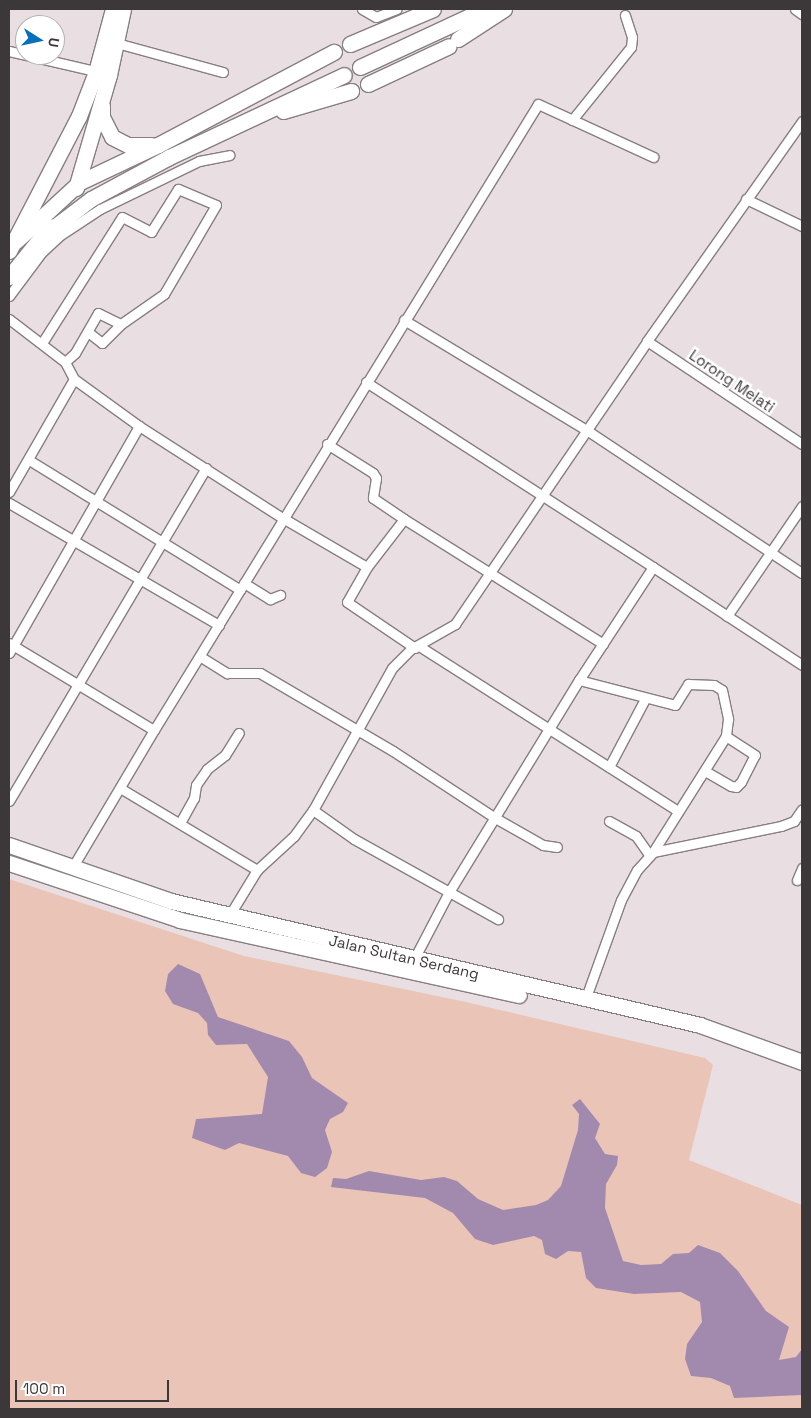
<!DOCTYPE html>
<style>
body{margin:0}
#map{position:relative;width:811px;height:1418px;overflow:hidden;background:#e9dfe2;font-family:"Space Grotesk",sans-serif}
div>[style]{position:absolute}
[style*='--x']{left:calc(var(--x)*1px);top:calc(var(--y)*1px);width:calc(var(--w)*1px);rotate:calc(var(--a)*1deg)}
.green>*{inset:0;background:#eac5b7}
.water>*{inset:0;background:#a28aae}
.roads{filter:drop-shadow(1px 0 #877e81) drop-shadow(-1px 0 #877e81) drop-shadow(0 1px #877e81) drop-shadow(0 -1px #877e81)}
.street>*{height:9px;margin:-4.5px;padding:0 4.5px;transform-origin:4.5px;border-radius:4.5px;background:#fff}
.highway>*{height:15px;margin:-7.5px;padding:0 7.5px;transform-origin:7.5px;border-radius:7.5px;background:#fff}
span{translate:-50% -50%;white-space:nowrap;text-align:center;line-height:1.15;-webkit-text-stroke:5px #fff;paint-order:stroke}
.street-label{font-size:15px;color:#3c3839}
.frame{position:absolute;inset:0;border:10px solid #3c3839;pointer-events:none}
.north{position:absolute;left:15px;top:15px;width:50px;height:50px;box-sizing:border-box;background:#fff;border:1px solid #b1afb0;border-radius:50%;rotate:100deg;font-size:14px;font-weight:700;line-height:20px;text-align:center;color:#3c3839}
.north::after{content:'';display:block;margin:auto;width:18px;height:22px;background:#0670bb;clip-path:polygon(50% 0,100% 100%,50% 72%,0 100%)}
.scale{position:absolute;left:15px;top:1380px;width:154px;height:22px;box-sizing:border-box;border:2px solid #3c3839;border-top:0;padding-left:6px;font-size:15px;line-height:18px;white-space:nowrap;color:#3c3839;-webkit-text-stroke:4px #fff;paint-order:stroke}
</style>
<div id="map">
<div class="green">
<div style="clip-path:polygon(9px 879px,244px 956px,466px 1002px,705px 1058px,713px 1065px,689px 1160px,802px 1205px,802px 1409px,9px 1409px)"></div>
</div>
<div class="water">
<div style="clip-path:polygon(178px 964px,200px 974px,218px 1017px,289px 1041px,302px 1057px,312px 1078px,348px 1103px,343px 1112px,330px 1119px,325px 1130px,332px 1152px,327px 1168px,315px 1177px,301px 1173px,288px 1156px,239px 1143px,225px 1150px,192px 1138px,196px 1119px,262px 1114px,268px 1077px,247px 1044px,216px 1045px,208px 1035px,207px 1023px,198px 1013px,173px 1004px,165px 991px,168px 974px)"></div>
<div style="clip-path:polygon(580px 1099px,600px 1124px,595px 1138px,605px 1154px,618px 1156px,617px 1165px,606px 1184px,605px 1208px,623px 1261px,641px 1265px,661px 1264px,673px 1254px,689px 1253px,698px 1245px,720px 1253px,738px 1271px,766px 1311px,789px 1327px,779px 1360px,796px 1357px,802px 1349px,802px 1395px,734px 1398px,730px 1386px,711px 1378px,691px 1376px,685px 1359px,687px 1344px,702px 1322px,700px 1302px,681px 1292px,634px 1294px,596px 1288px,586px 1278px,581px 1252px,568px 1251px,556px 1259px,545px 1254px,542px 1240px,534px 1236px,493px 1245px,475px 1239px,453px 1213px,425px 1198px,331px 1187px,333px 1178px,346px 1179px,369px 1171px,421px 1180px,444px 1177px,457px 1181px,478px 1199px,503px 1210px,536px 1205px,548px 1200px,561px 1186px,578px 1130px,579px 1114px,572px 1105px)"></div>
</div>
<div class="roads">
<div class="street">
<div style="--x:362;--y:9;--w:16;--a:30"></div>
<div style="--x:376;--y:17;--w:22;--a:-21"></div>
<div style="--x:795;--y:9;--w:9;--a:36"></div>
<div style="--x:113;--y:42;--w:114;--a:15.3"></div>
<div style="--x:9;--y:51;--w:92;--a:13.1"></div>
<div style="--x:572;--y:120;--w:94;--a:-51.1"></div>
<div style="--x:631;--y:47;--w:10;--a:-84"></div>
<div style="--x:632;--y:37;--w:23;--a:-108"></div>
<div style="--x:746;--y:199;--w:62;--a:25.7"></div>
<div style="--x:9;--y:296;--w:54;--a:-53.3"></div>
<div style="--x:41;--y:253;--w:25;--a:-43"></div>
<div style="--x:59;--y:236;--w:49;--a:-33.4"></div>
<div style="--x:100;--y:209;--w:110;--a:-25.9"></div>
<div style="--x:199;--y:161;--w:31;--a:-11"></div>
<div style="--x:9;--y:319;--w:71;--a:37.5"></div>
<div style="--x:65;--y:362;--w:19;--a:62"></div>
<div style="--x:74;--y:379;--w:80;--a:35.9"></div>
<div style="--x:139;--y:426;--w:169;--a:32.7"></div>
<div style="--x:281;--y:517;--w:99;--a:30.2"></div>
<div style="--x:404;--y:320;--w:215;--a:31.1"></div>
<div style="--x:588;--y:431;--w:257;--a:33.6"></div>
<div style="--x:647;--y:341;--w:186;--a:33.6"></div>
<div style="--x:42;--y:343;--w:149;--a:-57.6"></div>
<div style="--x:122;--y:217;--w:33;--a:27"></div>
<div style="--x:151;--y:232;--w:51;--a:-57.9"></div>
<div style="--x:178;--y:189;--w:41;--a:22.8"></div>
<div style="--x:216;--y:205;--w:103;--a:120.3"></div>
<div style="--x:164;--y:294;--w:52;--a:145.1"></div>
<div style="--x:121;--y:324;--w:27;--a:135"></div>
<div style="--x:102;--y:343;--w:18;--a:-142"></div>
<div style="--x:65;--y:362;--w:13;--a:-42"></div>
<div style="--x:75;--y:353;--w:46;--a:-60.1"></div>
<div style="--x:98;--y:313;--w:25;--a:26"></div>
<div style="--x:366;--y:382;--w:341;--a:32.8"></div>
<div style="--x:327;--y:444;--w:54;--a:32.2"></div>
<div style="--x:373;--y:473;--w:6;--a:59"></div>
<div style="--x:376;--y:478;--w:20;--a:99"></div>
<div style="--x:373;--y:498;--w:37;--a:34"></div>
<div style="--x:404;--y:519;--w:61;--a:127.6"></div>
<div style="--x:367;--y:567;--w:40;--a:119.7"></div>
<div style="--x:347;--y:602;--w:82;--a:34.1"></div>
<div style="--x:29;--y:460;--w:248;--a:31.6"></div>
<div style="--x:9;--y:492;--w:130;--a:-60.1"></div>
<div style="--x:9;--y:503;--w:243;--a:30.2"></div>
<div style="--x:404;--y:519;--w:235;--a:32.1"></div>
<div style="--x:244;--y:583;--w:31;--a:32"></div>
<div style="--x:270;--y:599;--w:11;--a:-22"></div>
<div style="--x:727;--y:616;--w:133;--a:-55.7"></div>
<div style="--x:9;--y:643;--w:169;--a:31"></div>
<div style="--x:154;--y:730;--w:734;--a:-58.47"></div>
<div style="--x:538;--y:104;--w:127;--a:24.7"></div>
<div style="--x:419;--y:646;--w:307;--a:32.5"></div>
<div style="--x:9;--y:653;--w:262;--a:-60.2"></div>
<div style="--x:201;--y:657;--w:31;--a:32"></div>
<div style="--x:227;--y:673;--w:33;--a:0"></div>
<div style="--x:260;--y:673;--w:154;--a:30.4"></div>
<div style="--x:393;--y:751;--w:124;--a:33.2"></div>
<div style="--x:497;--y:819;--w:53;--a:29.5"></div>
<div style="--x:543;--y:845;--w:14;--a:8"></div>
<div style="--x:579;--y:680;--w:99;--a:14.6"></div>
<div style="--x:675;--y:705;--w:25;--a:-58"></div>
<div style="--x:688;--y:684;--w:26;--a:2"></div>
<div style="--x:714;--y:685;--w:9;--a:32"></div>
<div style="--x:722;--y:690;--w:30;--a:78"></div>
<div style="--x:728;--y:719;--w:17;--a:97"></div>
<div style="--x:726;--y:736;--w:137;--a:122.2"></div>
<div style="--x:609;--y:767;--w:77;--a:-62.1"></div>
<div style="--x:705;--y:771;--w:30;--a:30"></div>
<div style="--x:731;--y:786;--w:5;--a:11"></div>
<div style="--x:736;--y:787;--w:7;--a:-45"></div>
<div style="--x:741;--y:782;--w:30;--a:-63"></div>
<div style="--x:755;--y:755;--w:35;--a:-147"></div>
<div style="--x:120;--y:788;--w:160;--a:30.9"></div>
<div style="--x:9;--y:801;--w:387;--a:-59.4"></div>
<div style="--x:313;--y:810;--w:50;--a:35.3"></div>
<div style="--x:354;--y:839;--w:165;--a:29.1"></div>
<div style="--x:609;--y:821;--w:31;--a:29"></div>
<div style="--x:636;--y:836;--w:24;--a:55"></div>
<div style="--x:180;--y:823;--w:29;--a:-61"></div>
<div style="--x:194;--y:798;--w:13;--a:-81"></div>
<div style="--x:196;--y:785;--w:19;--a:-55"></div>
<div style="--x:207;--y:769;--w:23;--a:-38"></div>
<div style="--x:225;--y:755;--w:26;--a:-58"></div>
<div style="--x:72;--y:868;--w:161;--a:-59.3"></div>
<div style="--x:797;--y:880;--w:13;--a:-67"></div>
<div style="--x:229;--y:916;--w:54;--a:-58.7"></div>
<div style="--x:257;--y:870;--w:50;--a:-42.6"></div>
<div style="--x:294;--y:836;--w:32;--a:-54"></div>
<div style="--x:313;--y:810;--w:162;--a:-60.9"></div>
<div style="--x:392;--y:668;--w:27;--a:-45"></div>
<div style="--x:411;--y:649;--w:51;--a:-29.6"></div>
<div style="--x:455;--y:624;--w:342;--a:-55.8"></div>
<div style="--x:647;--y:341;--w:269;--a:-54.8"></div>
<div style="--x:414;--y:959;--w:76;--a:-62.4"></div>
<div style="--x:449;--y:892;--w:249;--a:-58.5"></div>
<div style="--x:579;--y:680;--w:135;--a:-56.8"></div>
<div style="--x:653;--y:567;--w:178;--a:33.3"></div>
<div style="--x:585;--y:1000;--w:106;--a:-70.2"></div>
<div style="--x:621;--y:900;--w:34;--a:-62"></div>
<div style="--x:637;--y:870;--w:24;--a:-48"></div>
<div style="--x:653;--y:852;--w:131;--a:-11.5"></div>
<div style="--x:781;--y:826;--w:14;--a:-21"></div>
<div style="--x:794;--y:821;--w:14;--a:-56"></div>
</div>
<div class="highway">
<div style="--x:458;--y:39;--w:55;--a:-33.1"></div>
<div style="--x:350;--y:44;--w:90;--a:-22.9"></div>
<div style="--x:360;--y:67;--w:138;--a:-24.9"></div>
<div style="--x:368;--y:84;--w:89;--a:-25.1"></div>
<div style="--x:102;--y:106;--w:11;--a:90"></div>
<div style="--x:102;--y:117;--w:22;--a:63"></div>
<div style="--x:112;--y:137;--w:18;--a:27"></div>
<div style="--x:128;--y:145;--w:23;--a:0"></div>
<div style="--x:283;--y:111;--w:71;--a:-16.4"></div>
<div style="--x:76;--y:188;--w:118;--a:-73.7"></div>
<div style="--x:109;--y:75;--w:67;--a:-78"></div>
<div style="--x:45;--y:234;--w:58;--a:-37.3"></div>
<div style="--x:91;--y:199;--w:89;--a:-28.3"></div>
<div style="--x:169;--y:157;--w:193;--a:-25.1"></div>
<div style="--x:16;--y:241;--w:87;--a:-42.7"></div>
<div style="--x:80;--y:182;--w:86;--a:-25.4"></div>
<div style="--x:158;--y:145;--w:199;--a:-27.9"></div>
<div style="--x:9;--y:251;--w:152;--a:-62.6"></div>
<div style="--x:79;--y:116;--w:47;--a:-68.9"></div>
<div style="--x:96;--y:72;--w:65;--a:-74.9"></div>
<div style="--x:9;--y:277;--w:65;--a:-51.2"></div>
<div style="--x:9;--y:845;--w:171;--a:19.1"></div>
<div style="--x:171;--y:901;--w:543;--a:13.19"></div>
<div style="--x:700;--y:1025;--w:109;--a:19.9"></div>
<div style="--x:9;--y:863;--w:180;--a:18.4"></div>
<div style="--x:180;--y:920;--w:347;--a:12.5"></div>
</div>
</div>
<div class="street-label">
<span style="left:732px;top:381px;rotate:34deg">Lorong Melati</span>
<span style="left:404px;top:957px;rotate:13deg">Jalan Sultan Serdang</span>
</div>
<div class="frame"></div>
<div class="north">U</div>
<div class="scale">100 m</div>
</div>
